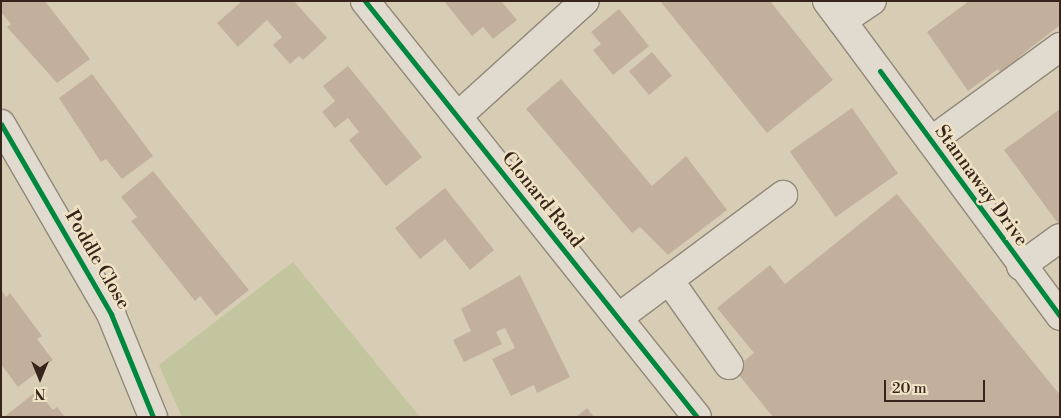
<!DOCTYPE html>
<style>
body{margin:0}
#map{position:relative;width:1061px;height:418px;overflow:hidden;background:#d7cdb5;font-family:"Libre Bodoni",serif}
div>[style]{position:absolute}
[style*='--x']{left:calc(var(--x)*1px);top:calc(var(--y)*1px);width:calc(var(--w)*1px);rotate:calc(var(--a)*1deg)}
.green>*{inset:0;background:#c2c59d}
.building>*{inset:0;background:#c2b09d;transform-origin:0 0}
.roads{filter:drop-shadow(1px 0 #91887a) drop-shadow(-1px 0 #91887a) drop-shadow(0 1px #91887a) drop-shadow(0 -1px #91887a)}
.minor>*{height:28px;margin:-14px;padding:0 14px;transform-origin:14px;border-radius:14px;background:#e0dbce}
.cycleway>*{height:5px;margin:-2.5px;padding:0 2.5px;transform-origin:2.5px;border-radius:2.5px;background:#00873e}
span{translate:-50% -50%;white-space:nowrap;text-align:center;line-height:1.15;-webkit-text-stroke:5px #efe2c5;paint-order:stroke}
.street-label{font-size:19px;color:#37241b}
.frame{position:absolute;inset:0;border:2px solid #37241b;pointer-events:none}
.north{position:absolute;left:15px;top:353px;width:50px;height:50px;-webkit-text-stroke:4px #efe2c5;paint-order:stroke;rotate:180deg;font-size:14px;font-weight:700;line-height:20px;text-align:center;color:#37241b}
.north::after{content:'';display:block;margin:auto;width:18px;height:22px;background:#37241b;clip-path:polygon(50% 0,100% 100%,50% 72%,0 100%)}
.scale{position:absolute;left:884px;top:380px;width:101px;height:22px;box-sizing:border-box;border:2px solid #37241b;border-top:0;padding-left:6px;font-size:15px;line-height:18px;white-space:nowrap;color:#37241b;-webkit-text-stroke:4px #efe2c5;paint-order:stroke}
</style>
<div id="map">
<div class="green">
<div style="clip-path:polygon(293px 262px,420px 417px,182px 417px,159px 365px)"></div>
</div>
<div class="building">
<div style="clip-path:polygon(1px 1px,45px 1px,90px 59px,57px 83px,7px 27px,11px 24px,1px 12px)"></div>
<div style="clip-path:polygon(242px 1px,294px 1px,327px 38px,303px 60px,299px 56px,290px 64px,273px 45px,282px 37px,267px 20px,238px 47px,217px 23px)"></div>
<div style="clip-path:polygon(444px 1px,501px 1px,517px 20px,493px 39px,483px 27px,472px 36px)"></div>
<div style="clip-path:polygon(660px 1px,770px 1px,833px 80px,767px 133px)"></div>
<div style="clip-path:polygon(969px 1px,1060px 1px,1060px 25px,1019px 57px,1025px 65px,1005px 79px,998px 69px,968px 91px,927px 32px)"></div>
<div style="clip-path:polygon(619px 9px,649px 46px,613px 75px,593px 50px,601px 44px,591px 32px)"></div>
<div style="left:652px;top:52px;width:31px;height:30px;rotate:50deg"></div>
<div style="clip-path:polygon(348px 66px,422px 157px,386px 186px,349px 140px,359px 132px,348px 118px,335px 128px,322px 112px,335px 101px,323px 86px)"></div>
<div style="clip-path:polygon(92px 74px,153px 156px,122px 179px,106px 159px,101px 162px,59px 98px)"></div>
<div style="clip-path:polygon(561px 79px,652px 186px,686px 156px,727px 210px,668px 255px,640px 227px,632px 233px,526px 109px)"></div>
<div style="left:852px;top:108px;width:80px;height:76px;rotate:55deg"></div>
<div style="clip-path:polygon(1060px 109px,1060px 226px,1004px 150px)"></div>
<div style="clip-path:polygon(153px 171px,249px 290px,216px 316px,200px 296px,195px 301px,131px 221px,137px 217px,121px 197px)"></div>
<div style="clip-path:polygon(445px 188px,494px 250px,470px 270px,445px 239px,420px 259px,395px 228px)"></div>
<div style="clip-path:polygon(897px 194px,1060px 395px,1060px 417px,773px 417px,734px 369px,754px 353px,717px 308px,770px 265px,785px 284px)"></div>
<div style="clip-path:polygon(520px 275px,570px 377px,537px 393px,534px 385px,511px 396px,492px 359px,515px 348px,505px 328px,496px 332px,502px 344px,464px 362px,453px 340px,471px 331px,461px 309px)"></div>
<div style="clip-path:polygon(1px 290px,6px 297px,10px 293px,42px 336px,37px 339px,53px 360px,18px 387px,1px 364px)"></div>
<div style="clip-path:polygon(37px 391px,53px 410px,57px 407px,65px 417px,4px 417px)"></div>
<div style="clip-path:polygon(587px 408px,594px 417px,576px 417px)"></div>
</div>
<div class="roads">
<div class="minor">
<div style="--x:365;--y:1;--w:532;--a:51.41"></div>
<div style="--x:827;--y:1;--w:25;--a:53"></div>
<div style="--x:842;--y:21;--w:36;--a:-34"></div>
<div style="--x:842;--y:21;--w:367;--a:53.5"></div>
<div style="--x:458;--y:116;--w:171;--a:-42.2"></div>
<div style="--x:1;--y:124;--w:220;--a:59.9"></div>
<div style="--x:111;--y:314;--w:111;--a:67.8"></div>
<div style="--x:931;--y:141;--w:160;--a:-36.1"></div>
<div style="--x:1021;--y:266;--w:48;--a:-35.7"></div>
<div style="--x:669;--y:280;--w:104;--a:54.8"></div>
<div style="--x:618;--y:318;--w:206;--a:-36.7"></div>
</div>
</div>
<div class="cycleway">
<div style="--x:365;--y:1;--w:532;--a:51.41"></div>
<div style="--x:880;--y:71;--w:304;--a:53.7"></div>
<div style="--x:1;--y:124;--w:220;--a:59.9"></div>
<div style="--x:111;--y:314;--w:111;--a:67.8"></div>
</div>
<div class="street-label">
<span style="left:981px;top:186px;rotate:54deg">Stannaway Drive</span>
<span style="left:542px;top:200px;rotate:51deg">Clonard Road</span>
<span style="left:97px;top:260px;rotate:60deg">Poddle Close</span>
</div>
<div class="frame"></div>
<div class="north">N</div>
<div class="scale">20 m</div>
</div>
